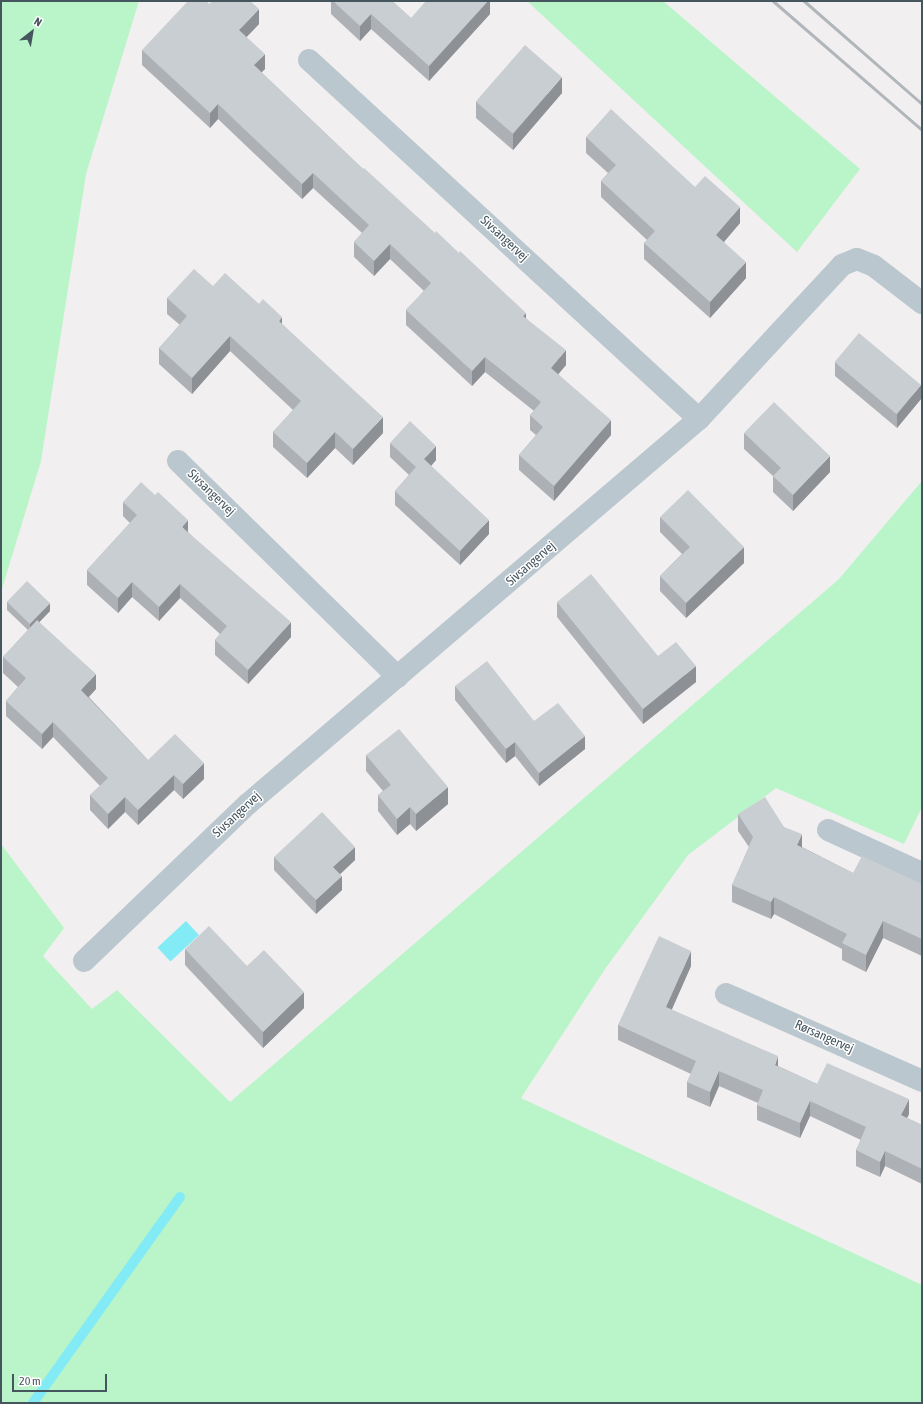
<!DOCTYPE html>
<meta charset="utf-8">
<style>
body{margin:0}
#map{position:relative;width:923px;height:1404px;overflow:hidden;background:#f2eff0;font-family:"Asap Condensed",sans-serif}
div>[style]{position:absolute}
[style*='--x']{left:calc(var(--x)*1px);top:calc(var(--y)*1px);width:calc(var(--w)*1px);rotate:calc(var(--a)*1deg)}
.green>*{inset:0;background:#baf4c9}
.water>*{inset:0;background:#83ebf5;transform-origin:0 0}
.stream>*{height:10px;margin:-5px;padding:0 5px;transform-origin:5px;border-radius:5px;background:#83ebf5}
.street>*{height:22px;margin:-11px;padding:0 11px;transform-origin:11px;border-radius:11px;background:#bac7ce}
.rail>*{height:3px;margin:-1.5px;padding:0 1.5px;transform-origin:1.5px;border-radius:1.5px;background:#b1b6bb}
.wall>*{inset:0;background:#adb1b5}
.shaded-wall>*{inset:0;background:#8d9094}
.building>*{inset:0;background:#c9ced3;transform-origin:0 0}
span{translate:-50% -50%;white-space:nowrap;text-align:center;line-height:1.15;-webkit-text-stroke:3px #fff;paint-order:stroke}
.street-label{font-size:13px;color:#46565f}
.frame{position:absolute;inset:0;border:2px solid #46565f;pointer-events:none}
.north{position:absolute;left:12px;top:12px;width:40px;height:40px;-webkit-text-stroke:3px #fff;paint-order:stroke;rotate:31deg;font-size:11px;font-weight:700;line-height:16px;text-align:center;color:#46565f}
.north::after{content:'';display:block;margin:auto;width:14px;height:18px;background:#46565f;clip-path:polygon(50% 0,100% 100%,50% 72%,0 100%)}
.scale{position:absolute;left:12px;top:1374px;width:95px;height:18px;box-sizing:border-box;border:2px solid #46565f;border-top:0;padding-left:5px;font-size:12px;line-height:14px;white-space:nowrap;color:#46565f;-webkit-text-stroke:3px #fff;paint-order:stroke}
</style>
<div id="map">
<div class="green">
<div style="clip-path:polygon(1px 1px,139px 1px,86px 174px,41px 461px,1px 592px)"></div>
<div style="clip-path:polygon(527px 1px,663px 1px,860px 169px,797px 252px)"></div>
<div style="clip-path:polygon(922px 481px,922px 807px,904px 844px,776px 788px,688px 855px,605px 969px,521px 1098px,922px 1285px,922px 1403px,1px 1403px,1px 844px,64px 928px,43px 956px,92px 1009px,117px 990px,230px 1102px,838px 580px)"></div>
</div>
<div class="water">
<div style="left:186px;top:921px;width:19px;height:39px;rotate:47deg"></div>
</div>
<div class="stream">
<div style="--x:33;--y:1403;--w:253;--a:-54.5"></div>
</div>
<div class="street">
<div style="--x:309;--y:60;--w:530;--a:42.63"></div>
<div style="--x:178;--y:461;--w:308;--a:44.5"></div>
<div style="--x:828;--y:830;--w:103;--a:24.6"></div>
<div style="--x:84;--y:961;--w:228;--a:-43.8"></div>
<div style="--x:249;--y:803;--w:592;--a:-40.48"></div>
<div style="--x:699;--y:419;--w:210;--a:-47.1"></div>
<div style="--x:842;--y:265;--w:16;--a:-22"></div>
<div style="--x:857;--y:259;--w:18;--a:22"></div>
<div style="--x:874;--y:266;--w:61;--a:37.6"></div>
<div style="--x:726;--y:994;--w:214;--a:23.9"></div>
</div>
<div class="rail">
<div style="--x:773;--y:1;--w:197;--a:40.9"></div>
<div style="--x:804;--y:1;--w:157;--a:41.1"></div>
</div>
<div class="wall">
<div style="clip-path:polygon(329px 1px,392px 1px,411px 18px,490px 1px,490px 14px,429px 81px,371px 29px,360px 41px,331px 14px,331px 2px)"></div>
<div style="clip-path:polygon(259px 24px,246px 37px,265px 69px,261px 72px,363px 169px,526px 318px,566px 365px,558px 374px,611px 435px,554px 501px,519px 470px,519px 455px,536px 435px,530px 430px,530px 415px,534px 411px,485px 372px,472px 386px,406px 325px,406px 310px,424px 291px,390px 259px,374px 276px,354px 257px,354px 242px,362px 233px,313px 188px,302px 199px,218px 119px,210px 128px,142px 65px,142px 50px)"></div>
<div style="clip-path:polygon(562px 93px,513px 150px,476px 118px,476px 102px)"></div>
<div style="clip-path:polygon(586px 137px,695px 187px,740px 223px,724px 242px,746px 278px,710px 318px,644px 259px,644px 243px,647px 240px,601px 197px,601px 181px,608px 173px,586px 153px)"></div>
<div style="clip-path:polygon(213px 286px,259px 304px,282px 324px,383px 433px,353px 465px,335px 448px,307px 478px,273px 447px,273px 432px,293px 410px,230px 351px,192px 394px,159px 364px,159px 348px,180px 325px,167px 314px,167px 298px)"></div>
<div style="clip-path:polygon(835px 362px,921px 399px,897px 428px,835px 376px)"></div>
<div style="clip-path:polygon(744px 433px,830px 472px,793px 511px,773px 492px,773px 476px,744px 449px)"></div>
<div style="clip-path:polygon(390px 443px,436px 460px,431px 466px,489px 534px,460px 565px,395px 505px,395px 491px,409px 475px,390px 457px)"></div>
<div style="clip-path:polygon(123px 502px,188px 532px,291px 637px,248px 684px,215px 655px,215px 640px,220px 634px,180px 598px,159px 621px,132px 597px,118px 613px,87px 585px,87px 570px,130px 523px,123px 516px)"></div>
<div style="clip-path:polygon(660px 517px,744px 563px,686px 618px,660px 591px,660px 576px,682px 554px,660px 532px)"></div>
<div style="clip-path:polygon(7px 602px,50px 611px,39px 622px,96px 689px,89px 697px,148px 760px,204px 779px,183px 799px,174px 790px,138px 825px,125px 812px,108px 829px,90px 810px,90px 795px,100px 786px,53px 737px,42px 749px,6px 716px,6px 701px,18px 687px,3px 673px,3px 657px,28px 630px,7px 610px)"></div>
<div style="clip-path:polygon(557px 602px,658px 656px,696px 682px,643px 724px,557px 617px)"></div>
<div style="clip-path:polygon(455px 686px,534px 721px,585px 749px,539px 786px,515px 756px,506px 763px,455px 700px)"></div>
<div style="clip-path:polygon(366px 755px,448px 804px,416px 831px,410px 824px,397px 835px,378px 811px,378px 795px,383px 791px,366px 771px)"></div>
<div style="clip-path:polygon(738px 814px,784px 827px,802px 847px,853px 873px,922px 884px,922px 956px,883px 938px,866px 972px,842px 960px,842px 949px,774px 914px,771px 919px,732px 902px,732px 885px,749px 847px,738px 831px)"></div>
<div style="clip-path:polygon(274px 857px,355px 860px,340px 874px,342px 890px,316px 914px,274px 870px)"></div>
<div style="clip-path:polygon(185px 949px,304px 1008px,263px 1048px,185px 965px)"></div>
<div style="clip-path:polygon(691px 966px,671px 1010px,778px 1066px,817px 1084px,909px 1114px,907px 1118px,922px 1125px,922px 1184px,885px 1166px,880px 1177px,856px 1166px,856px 1150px,861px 1140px,810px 1116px,800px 1138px,757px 1120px,757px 1105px,758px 1103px,719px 1086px,710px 1107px,687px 1097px,687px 1082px,691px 1074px,618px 1040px,618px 1025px)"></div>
</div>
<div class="shaded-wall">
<div style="clip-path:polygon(488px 1px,490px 1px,490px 14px,429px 81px,429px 66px)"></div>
<div style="clip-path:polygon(259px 9px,259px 24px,239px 45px,239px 30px)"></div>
<div style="clip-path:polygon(371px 14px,371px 29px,360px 41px,360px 26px)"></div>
<div style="clip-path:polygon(265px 54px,265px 69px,254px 80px,254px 65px)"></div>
<div style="clip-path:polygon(562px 77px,562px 93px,513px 150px,513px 134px)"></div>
<div style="clip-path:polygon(218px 104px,218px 119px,210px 128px,210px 113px)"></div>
<div style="clip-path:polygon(313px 173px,313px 188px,302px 199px,302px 184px)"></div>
<div style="clip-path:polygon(740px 207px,740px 223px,716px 251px,716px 235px)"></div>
<div style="clip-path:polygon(390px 244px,390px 259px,374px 276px,374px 261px)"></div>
<div style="clip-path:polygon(746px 262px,746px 278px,710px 318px,710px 302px)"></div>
<div style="clip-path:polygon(526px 313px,526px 328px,523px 316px)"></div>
<div style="clip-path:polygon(282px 317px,282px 332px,279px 321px)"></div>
<div style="clip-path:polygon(230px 336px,230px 351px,192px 394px,192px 378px)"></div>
<div style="clip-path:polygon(566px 350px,566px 365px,551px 383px,551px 368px)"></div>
<div style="clip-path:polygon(485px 357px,485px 372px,472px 386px,472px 371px)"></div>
<div style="clip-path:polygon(921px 385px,921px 399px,897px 428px,897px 414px)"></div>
<div style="clip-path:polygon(383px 417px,383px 433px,353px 465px,353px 449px)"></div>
<div style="clip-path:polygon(611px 420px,611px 435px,554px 501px,554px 486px)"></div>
<div style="clip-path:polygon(335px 432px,335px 448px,307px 478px,307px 463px)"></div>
<div style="clip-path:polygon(436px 446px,436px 460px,424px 474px,424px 459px)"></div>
<div style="clip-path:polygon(830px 456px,830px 472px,793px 511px,793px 495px)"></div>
<div style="clip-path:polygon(188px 520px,188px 534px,182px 527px)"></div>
<div style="clip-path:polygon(489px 520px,489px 534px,460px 565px,460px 551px)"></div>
<div style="clip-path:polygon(744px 547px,744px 563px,686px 618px,686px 603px)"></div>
<div style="clip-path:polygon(132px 582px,132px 597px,118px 613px,118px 598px)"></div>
<div style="clip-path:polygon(180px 584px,180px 598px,159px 621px,159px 607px)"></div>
<div style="clip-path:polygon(50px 603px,50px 611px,30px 632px,30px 624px)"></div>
<div style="clip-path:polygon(291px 622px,291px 637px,248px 684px,248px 670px)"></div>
<div style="clip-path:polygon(696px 666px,696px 682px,643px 724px,643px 709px)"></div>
<div style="clip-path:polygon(96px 674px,96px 689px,81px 705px,81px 690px)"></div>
<div style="clip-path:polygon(53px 722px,53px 737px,42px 749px,42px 734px)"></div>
<div style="clip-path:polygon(585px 736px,585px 749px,539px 786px,539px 773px)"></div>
<div style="clip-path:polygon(515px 742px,515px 756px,506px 763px,506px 749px)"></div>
<div style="clip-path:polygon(204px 763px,204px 779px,183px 799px,183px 784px)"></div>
<div style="clip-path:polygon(174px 775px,174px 790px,138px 825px,138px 810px)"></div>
<div style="clip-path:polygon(448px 787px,448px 804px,416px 831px,416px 814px)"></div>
<div style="clip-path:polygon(125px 797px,125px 812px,108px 829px,108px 814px)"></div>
<div style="clip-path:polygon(410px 807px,410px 824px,397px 835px,397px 819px)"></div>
<div style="clip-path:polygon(802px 834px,802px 851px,797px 845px)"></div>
<div style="clip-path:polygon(355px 847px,355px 860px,333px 881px,333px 867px)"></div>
<div style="clip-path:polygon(342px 876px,342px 890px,316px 914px,316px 900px)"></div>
<div style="clip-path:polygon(774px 897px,774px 914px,771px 919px,771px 902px)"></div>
<div style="clip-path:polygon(883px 921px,883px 938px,866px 972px,866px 955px)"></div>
<div style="clip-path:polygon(691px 951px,691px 966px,666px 1023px,666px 1007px)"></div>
<div style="clip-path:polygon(304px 992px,304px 1008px,263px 1048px,263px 1032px)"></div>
<div style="clip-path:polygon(778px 1056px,778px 1071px,775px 1065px)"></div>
<div style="clip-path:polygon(719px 1071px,719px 1086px,710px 1107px,710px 1092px)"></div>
<div style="clip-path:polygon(909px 1099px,909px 1114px,901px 1130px,901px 1115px)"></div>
<div style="clip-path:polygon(810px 1101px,810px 1116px,800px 1138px,800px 1123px)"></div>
<div style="clip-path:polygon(885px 1151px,885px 1166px,880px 1177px,880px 1162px)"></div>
</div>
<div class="building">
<div style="clip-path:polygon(188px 1px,207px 1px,209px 4px,212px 1px,250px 1px,259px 9px,239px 30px,265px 54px,254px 65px,363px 169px,364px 168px,435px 233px,436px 231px,459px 253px,460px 251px,526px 313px,523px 316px,566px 350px,551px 368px,611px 420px,554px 486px,519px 455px,543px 427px,530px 415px,541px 402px,485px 357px,472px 371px,406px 310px,431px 283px,390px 244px,374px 261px,354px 242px,369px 225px,313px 173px,302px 184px,218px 104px,210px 113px,142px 50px)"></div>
<div style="clip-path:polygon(333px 1px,392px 1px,411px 18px,426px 1px,488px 1px,429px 66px,371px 14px,360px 26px)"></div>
<div style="left:525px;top:45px;width:49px;height:75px;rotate:41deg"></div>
<div style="clip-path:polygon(611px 109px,695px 187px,705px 176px,740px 207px,716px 235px,746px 262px,710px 302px,644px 243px,655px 231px,601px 181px,616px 165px,586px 137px)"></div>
<div style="clip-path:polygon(194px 269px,213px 286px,225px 273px,259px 304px,263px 299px,282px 317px,279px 321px,383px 417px,353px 449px,335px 432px,307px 463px,273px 432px,301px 401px,230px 336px,192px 378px,159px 348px,187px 316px,167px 298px)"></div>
<div style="left:859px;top:333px;width:81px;height:38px;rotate:40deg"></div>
<div style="clip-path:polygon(774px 402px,830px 456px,793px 495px,773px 476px,781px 468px,744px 433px)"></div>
<div style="clip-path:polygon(410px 421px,436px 446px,424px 459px,489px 520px,460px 551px,395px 491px,416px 467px,390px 443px)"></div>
<div style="clip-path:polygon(141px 482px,155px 495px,158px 492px,188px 520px,182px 527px,291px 622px,248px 670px,215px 640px,227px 626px,180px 584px,159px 607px,132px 582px,118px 598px,87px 570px,137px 515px,123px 502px)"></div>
<div style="clip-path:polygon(688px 490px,744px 547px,686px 603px,660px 576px,690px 547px,660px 517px)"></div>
<div style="clip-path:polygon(591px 574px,658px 656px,676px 642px,696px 666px,643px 709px,557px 602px)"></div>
<div style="left:27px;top:581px;width:32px;height:29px;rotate:44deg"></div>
<div style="clip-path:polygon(37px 620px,96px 674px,81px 690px,148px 760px,175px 734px,204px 763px,183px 784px,174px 775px,138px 810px,125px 797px,108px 814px,90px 795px,108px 778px,53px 722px,42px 734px,6px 701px,26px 678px,3px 657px)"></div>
<div style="clip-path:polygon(487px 661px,534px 721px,558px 703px,585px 736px,539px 773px,515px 742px,506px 749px,455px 686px)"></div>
<div style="clip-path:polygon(399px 729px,448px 787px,416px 814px,410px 807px,397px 819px,378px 795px,391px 785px,366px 755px)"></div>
<div style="clip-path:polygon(765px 797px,784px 827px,802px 834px,797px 845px,853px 873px,862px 856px,922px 884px,922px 939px,883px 921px,866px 955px,842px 943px,847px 934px,774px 897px,771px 902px,732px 885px,753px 837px,738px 814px)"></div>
<div style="clip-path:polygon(322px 812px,355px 847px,333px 867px,342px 876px,316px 900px,274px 857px)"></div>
<div style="clip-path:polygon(209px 926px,247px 966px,264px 950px,304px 992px,263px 1032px,185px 949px)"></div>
<div style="clip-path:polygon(659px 936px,691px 951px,666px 1007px,778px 1056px,775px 1065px,817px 1084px,827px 1063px,909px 1099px,901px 1115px,922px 1125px,922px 1169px,885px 1151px,880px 1162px,856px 1150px,866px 1127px,810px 1101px,800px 1123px,757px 1105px,763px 1090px,719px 1071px,710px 1092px,687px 1082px,696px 1061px,618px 1025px)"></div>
</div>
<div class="street-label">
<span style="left:504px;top:239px;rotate:43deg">Sivsangervej</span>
<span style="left:211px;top:493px;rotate:44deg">Sivsangervej</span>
<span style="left:531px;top:564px;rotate:-41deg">Sivsangervej</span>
<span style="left:237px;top:815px;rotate:-43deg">Sivsangervej</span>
<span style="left:824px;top:1037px;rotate:24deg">Rørsangervej</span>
</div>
<div class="frame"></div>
<div class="north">N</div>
<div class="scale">20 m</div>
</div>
